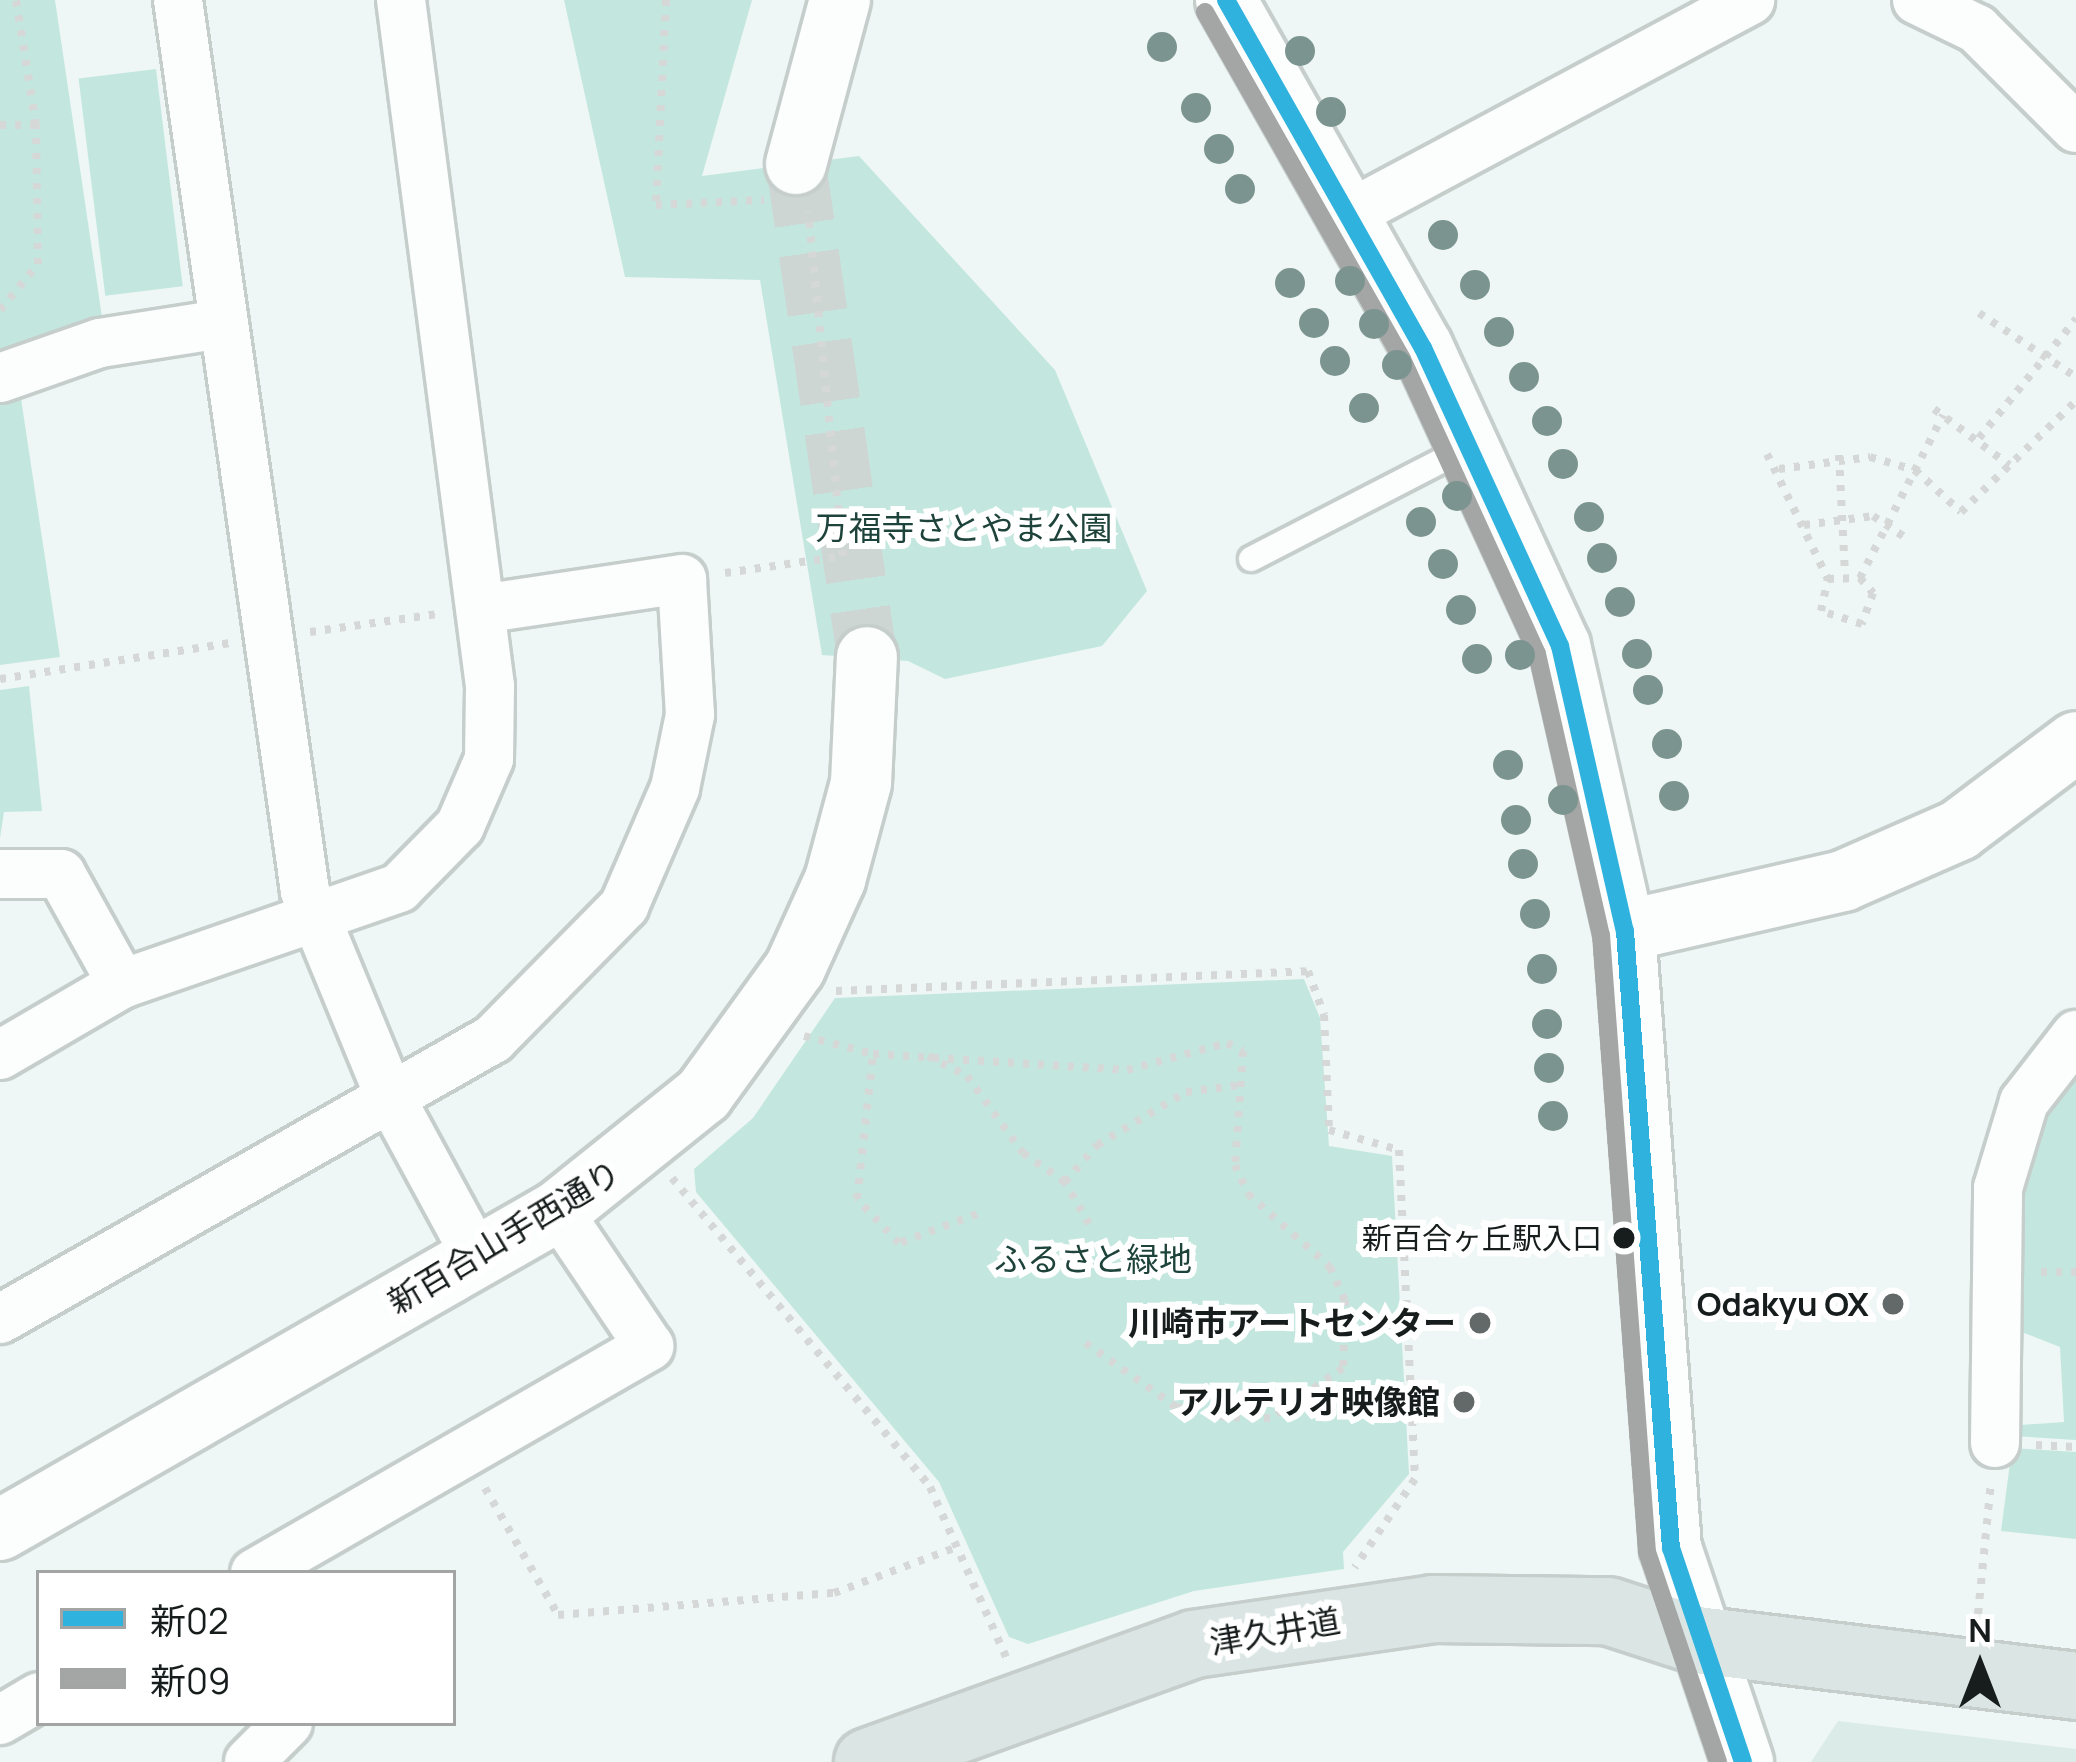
<!DOCTYPE html>
<meta charset="utf-8">
<style>
body{margin:0}
#map{position:relative;width:2076px;height:1762px;overflow:hidden;background:#eef7f5;font-family:Manrope,"Noto Sans JP",sans-serif}
div>[style]{position:absolute}
[style*='--x']{left:calc(var(--x)*1px);top:calc(var(--y)*1px);width:calc(var(--w)*1px);rotate:calc(var(--a)*1deg)}
.built>*{inset:0;background:#daebe8}
.green>*{inset:0;background:#c3e7de;transform-origin:0 0}
.tertiary-tunnel>*{height:60px;margin-top:-30px;transform-origin:0;background:repeating-linear-gradient(90deg,#ced6d4 0 60px,transparent 0 90px)}
.path>*{height:8px;margin-top:-4px;transform-origin:0;background:repeating-linear-gradient(90deg,#d6d8d8 0 6px,transparent 0 15px)}
.roads{filter:drop-shadow(3px 0 #c6cecc) drop-shadow(-3px 0 #c6cecc) drop-shadow(0 3px #c6cecc) drop-shadow(0 -3px #c6cecc)}
.service>*{height:24px;margin:-12px;padding:0 12px;transform-origin:12px;border-radius:12px;background:#fcfefe}
.minor>*{height:48px;margin:-24px;padding:0 24px;transform-origin:24px;border-radius:24px;background:#fcfefe}
.tertiary>*{height:60px;margin:-30px;padding:0 30px;transform-origin:30px;border-radius:30px;background:#fcfefe}
.primary>*{height:66px;margin:-33px;padding:0 33px;transform-origin:33px;border-radius:33px;background:#dbe6e4}
.bus-1>*{height:18px;margin:-9px;padding:0 9px;transform-origin:9px;border-radius:9px;background:#2fb2dd}
.bus-2>*{height:18px;margin:-9px;padding:0 9px;transform-origin:9px;border-radius:9px;background:#a4a6a5}
.trees>*{width:30px;height:30px;margin:-15px;border-radius:50%;background:#7c948f}
.dots>*{width:33px;height:33px;translate:-50% -50%;box-sizing:border-box;border:6px solid #fff;border-radius:50%}
span{translate:-50% -50%;white-space:nowrap;text-align:center;line-height:1.15;-webkit-text-stroke:12px #fff;paint-order:stroke}
.bus-label{font-size:30px;color:#171d1c}
.right{translate:-100% -50%;text-align:right}
.park-label{font-size:33px;color:#1e433b}
.street-label{font-size:33px;color:#171d1c}
.poi-label{font-size:33px;color:#171d1c;font-weight:700}
.legend{position:absolute;left:36px;top:1570px;width:420px;height:156px;box-sizing:border-box;background:#fff;border:3px solid #a2a5a4;margin:0;padding:15px 21px;list-style:none;font-size:36px;color:#171d1c}
.legend li{display:flex;align-items:center;gap:24px;height:60px}
.legend b{width:60px;border:3px solid #a2a5a4}
.north{position:absolute;left:1920px;top:1606px;width:120px;height:120px;-webkit-text-stroke:9px #fff;paint-order:stroke;rotate:0deg;font-size:33px;font-weight:700;line-height:48px;text-align:center;color:#171d1c}
.north::after{content:'';display:block;margin:auto;width:42px;height:54px;background:#171d1c;clip-path:polygon(50% 0,100% 100%,50% 72%,0 100%)}
</style>
<div id="map">
<div class="built">
<div style="clip-path:polygon(1838px 1721px,2076px 1749px,2076px 1762px,1811px 1762px)"></div>
</div>
<div class="green">
<div style="clip-path:polygon(0 0,55px 0,103px 324px,0 361px)"></div>
<div style="clip-path:polygon(564px 0,752px 0,702px 176px,859px 156px,1055px 370px,1147px 591px,1102px 646px,945px 679px,908px 661px,822px 655px,760px 280px,625px 277px)"></div>
<div style="left:156px;top:69px;width:219px;height:78px;rotate:83deg"></div>
<div style="clip-path:polygon(20px 392px,60px 657px,0 665px,0 398px)"></div>
<div style="clip-path:polygon(29px 686px,42px 811px,4px 812px,0 838px,0 690px)"></div>
<div style="clip-path:polygon(1304px 979px,1320px 1018px,1329px 1146px,1392px 1156px,1409px 1474px,1343px 1552px,1344px 1569px,1194px 1591px,1028px 1644px,1009px 1637px,939px 1482px,696px 1192px,694px 1169px,753px 1118px,835px 998px)"></div>
<div style="clip-path:polygon(2076px 1060px,2076px 1440px,2014px 1436px,2021px 1425px,2064px 1422px,2060px 1347px,2019px 1331px,2022px 1188px,2038px 1114px)"></div>
<div style="clip-path:polygon(2012px 1448px,2076px 1452px,2076px 1539px,2001px 1531px)"></div>
</div>
<div class="tertiary-tunnel">
<div style="--x:796;--y:164;--w:498;--a:81.8"></div>
</div>
<div class="path">
<div style="--x:666;--y:0;--w:205;--a:92.8"></div>
<div style="--x:656;--y:205;--w:108;--a:-2.7"></div>
<div style="--x:0;--y:125;--w:36;--a:0"></div>
<div style="--x:0;--y:310;--w:60;--a:-50.4"></div>
<div style="--x:38;--y:264;--w:139;--a:-90.8"></div>
<div style="--x:36;--y:125;--w:127;--a:-99.1"></div>
<div style="--x:1979;--y:313;--w:116;--a:33.4"></div>
<div style="--x:1934;--y:409;--w:94;--a:36.7"></div>
<div style="--x:1979;--y:438;--w:154;--a:-50.8"></div>
<div style="--x:1767;--y:454;--w:139;--a:64"></div>
<div style="--x:1828;--y:579;--w:32;--a:-2"></div>
<div style="--x:1860;--y:578;--w:20;--a:49"></div>
<div style="--x:1873;--y:593;--w:33;--a:110"></div>
<div style="--x:1862;--y:624;--w:43;--a:-162.4"></div>
<div style="--x:1821;--y:611;--w:33;--a:-78"></div>
<div style="--x:1839;--y:455;--w:118;--a:87.1"></div>
<div style="--x:1779;--y:469;--w:92;--a:-7.5"></div>
<div style="--x:1870;--y:457;--w:47;--a:16.1"></div>
<div style="--x:1915;--y:470;--w:62;--a:42.4"></div>
<div style="--x:1961;--y:512;--w:160;--a:-44"></div>
<div style="--x:1804;--y:525;--w:70;--a:-7.4"></div>
<div style="--x:1873;--y:516;--w:43;--a:33.7"></div>
<div style="--x:725;--y:573;--w:119;--a:-8.2"></div>
<div style="--x:843;--y:556;--w:346;--a:-95.8"></div>
<div style="--x:1860;--y:578;--w:183;--a:-63"></div>
<div style="--x:310;--y:632;--w:129;--a:-8"></div>
<div style="--x:0;--y:679;--w:233;--a:-8.9"></div>
<div style="--x:836;--y:991;--w:472;--a:-2.4"></div>
<div style="--x:1308;--y:971;--w:47;--a:70"></div>
<div style="--x:1324;--y:1015;--w:115;--a:87.5"></div>
<div style="--x:1329;--y:1130;--w:73;--a:15.9"></div>
<div style="--x:1399;--y:1150;--w:329;--a:87.2"></div>
<div style="--x:1415;--y:1479;--w:107;--a:124.3"></div>
<div style="--x:804;--y:1036;--w:71;--a:14.6"></div>
<div style="--x:928;--y:1056;--w:44;--a:27.1"></div>
<div style="--x:967;--y:1076;--w:95;--a:54"></div>
<div style="--x:1023;--y:1153;--w:51;--a:34.6"></div>
<div style="--x:672;--y:1178;--w:403;--a:50.1"></div>
<div style="--x:930;--y:1487;--w:188;--a:65.9"></div>
<div style="--x:977;--y:1214;--w:83;--a:159.6"></div>
<div style="--x:899;--y:1243;--w:61;--a:-133.7"></div>
<div style="--x:857;--y:1199;--w:146;--a:-83.7"></div>
<div style="--x:873;--y:1054;--w:255;--a:3.6"></div>
<div style="--x:1127;--y:1070;--w:104;--a:-15.1"></div>
<div style="--x:1227;--y:1043;--w:18;--a:27"></div>
<div style="--x:1243;--y:1051;--w:114;--a:94"></div>
<div style="--x:1235;--y:1165;--w:32;--a:66"></div>
<div style="--x:1248;--y:1194;--w:110;--a:41.7"></div>
<div style="--x:1330;--y:1267;--w:36;--a:66"></div>
<div style="--x:1345;--y:1300;--w:68;--a:91.7"></div>
<div style="--x:1343;--y:1368;--w:88;--a:145.6"></div>
<div style="--x:1270;--y:1418;--w:44;--a:-178.7"></div>
<div style="--x:1226;--y:1417;--w:51;--a:-168.7"></div>
<div style="--x:1176;--y:1407;--w:118;--a:-144.7"></div>
<div style="--x:1089;--y:1224;--w:48;--a:-119.7"></div>
<div style="--x:1065;--y:1182;--w:49;--a:-49.1"></div>
<div style="--x:1097;--y:1145;--w:104;--a:-30.8"></div>
<div style="--x:1186;--y:1092;--w:55;--a:-7.3"></div>
<div style="--x:2041;--y:1272;--w:35;--a:0"></div>
<div style="--x:2036;--y:1445;--w:40;--a:2.9"></div>
<div style="--x:485;--y:1488;--w:146;--a:60.1"></div>
<div style="--x:558;--y:1615;--w:277;--a:-4.6"></div>
<div style="--x:834;--y:1593;--w:131;--a:-20.5"></div>
<div style="--x:1978;--y:1614;--w:133;--a:-84.4"></div>
</div>
<div class="roads">
<div class="service">
<div style="--x:1251;--y:559;--w:244;--a:-27.3"></div>
</div>
<div class="minor">
<div style="--x:178;--y:0;--w:900;--a:81.89"></div>
<div style="--x:305;--y:891;--w:223;--a:67.6"></div>
<div style="--x:390;--y:1097;--w:182;--a:61.5"></div>
<div style="--x:1917;--y:0;--w:67;--a:25.8"></div>
<div style="--x:1977;--y:29;--w:140;--a:45"></div>
<div style="--x:1348;--y:215;--w:456;--a:-28.1"></div>
<div style="--x:0;--y:378;--w:106;--a:-19.3"></div>
<div style="--x:100;--y:343;--w:123;--a:-8.9"></div>
<div style="--x:0;--y:874;--w:61;--a:0"></div>
<div style="--x:61;--y:874;--w:126;--a:61"></div>
<div style="--x:0;--y:1055;--w:141;--a:-30.2"></div>
<div style="--x:122;--y:984;--w:293;--a:-19.1"></div>
<div style="--x:399;--y:888;--w:87;--a:-45.5"></div>
<div style="--x:460;--y:826;--w:73;--a:-66.6"></div>
<div style="--x:489;--y:759;--w:73;--a:-89.2"></div>
<div style="--x:490;--y:686;--w:692;--a:-97.39"></div>
<div style="--x:0;--y:1319;--w:567;--a:-29.59"></div>
<div style="--x:493;--y:1039;--w:187;--a:-45.4"></div>
<div style="--x:624;--y:906;--w:129;--a:-66.6"></div>
<div style="--x:675;--y:788;--w:75;--a:-78.4"></div>
<div style="--x:690;--y:715;--w:136;--a:-93.4"></div>
<div style="--x:682;--y:579;--w:203;--a:171.5"></div>
<div style="--x:1995;--y:1443;--w:255;--a:-89.3"></div>
<div style="--x:1998;--y:1188;--w:90;--a:-73.2"></div>
<div style="--x:2024;--y:1102;--w:85;--a:-52.2"></div>
<div style="--x:255;--y:1573;--w:455;--a:-29.9"></div>
<div style="--x:649;--y:1346;--w:163;--a:-124"></div>
<div style="--x:0;--y:1720;--w:45;--a:-30.5"></div>
<div style="--x:249;--y:1762;--w:55;--a:-45"></div>
</div>
<div class="tertiary">
<div style="--x:1226;--y:0;--w:400;--a:60.5"></div>
<div style="--x:1423;--y:348;--w:328;--a:65.3"></div>
<div style="--x:1560;--y:646;--w:292;--a:77.2"></div>
<div style="--x:1625;--y:931;--w:619;--a:85.74"></div>
<div style="--x:1671;--y:1548;--w:226;--a:71.4"></div>
<div style="--x:796;--y:164;--w:170;--a:-75"></div>
<div style="--x:1625;--y:931;--w:224;--a:-12.9"></div>
<div style="--x:1843;--y:881;--w:127;--a:-23.7"></div>
<div style="--x:1959;--y:830;--w:146;--a:-36.9"></div>
<div style="--x:0;--y:1530;--w:643;--a:-29.76"></div>
<div style="--x:558;--y:1211;--w:186;--a:-38.7"></div>
<div style="--x:703;--y:1095;--w:157;--a:-54.1"></div>
<div style="--x:795;--y:968;--w:97;--a:-65.6"></div>
<div style="--x:835;--y:880;--w:100;--a:-75"></div>
<div style="--x:861;--y:783;--w:126;--a:-87.3"></div>
</div>
<div class="primary">
<div style="--x:868;--y:1762;--w:347;--a:-19.9"></div>
<div style="--x:1194;--y:1644;--w:242;--a:-8.3"></div>
<div style="--x:1433;--y:1609;--w:175;--a:0.7"></div>
<div style="--x:1608;--y:1611;--w:94;--a:18"></div>
<div style="--x:1697;--y:1640;--w:382;--a:6.9"></div>
</div>
</div>
<div class="bus-1">
<div style="--x:1226;--y:0;--w:400;--a:60.5"></div>
<div style="--x:1423;--y:348;--w:328;--a:65.3"></div>
<div style="--x:1560;--y:646;--w:292;--a:77.2"></div>
<div style="--x:1625;--y:931;--w:619;--a:85.74"></div>
<div style="--x:1671;--y:1548;--w:226;--a:71.4"></div>
</div>
<div class="bus-2">
<div style="--x:1205;--y:12;--w:399;--a:60.4"></div>
<div style="--x:1402;--y:359;--w:324;--a:65.4"></div>
<div style="--x:1537;--y:654;--w:288;--a:77.2"></div>
<div style="--x:1601;--y:935;--w:619;--a:85.74"></div>
<div style="--x:1647;--y:1552;--w:222;--a:71.3"></div>
</div>
<div class="trees">
<div style="left:1162px;top:47px"></div>
<div style="left:1300px;top:51px"></div>
<div style="left:1196px;top:108px"></div>
<div style="left:1331px;top:112px"></div>
<div style="left:1219px;top:149px"></div>
<div style="left:1240px;top:189px"></div>
<div style="left:1443px;top:235px"></div>
<div style="left:1350px;top:281px"></div>
<div style="left:1290px;top:283px"></div>
<div style="left:1475px;top:285px"></div>
<div style="left:1314px;top:323px"></div>
<div style="left:1374px;top:324px"></div>
<div style="left:1499px;top:332px"></div>
<div style="left:1335px;top:361px"></div>
<div style="left:1397px;top:365px"></div>
<div style="left:1524px;top:377px"></div>
<div style="left:1364px;top:408px"></div>
<div style="left:1547px;top:421px"></div>
<div style="left:1563px;top:464px"></div>
<div style="left:1457px;top:496px"></div>
<div style="left:1589px;top:517px"></div>
<div style="left:1421px;top:522px"></div>
<div style="left:1602px;top:558px"></div>
<div style="left:1443px;top:564px"></div>
<div style="left:1620px;top:602px"></div>
<div style="left:1461px;top:610px"></div>
<div style="left:1637px;top:654px"></div>
<div style="left:1520px;top:655px"></div>
<div style="left:1477px;top:659px"></div>
<div style="left:1648px;top:690px"></div>
<div style="left:1667px;top:744px"></div>
<div style="left:1508px;top:765px"></div>
<div style="left:1674px;top:796px"></div>
<div style="left:1563px;top:800px"></div>
<div style="left:1516px;top:820px"></div>
<div style="left:1523px;top:864px"></div>
<div style="left:1535px;top:914px"></div>
<div style="left:1542px;top:969px"></div>
<div style="left:1547px;top:1024px"></div>
<div style="left:1549px;top:1068px"></div>
<div style="left:1553px;top:1116px"></div>
</div>
<div class="dots">
<div style="left:1624px;top:1238px;background:#171d1c"></div>
<div style="left:1893px;top:1304px;background:#626968"></div>
<div style="left:1480px;top:1323px;background:#626968"></div>
<div style="left:1464px;top:1402px;background:#626968"></div>
</div>
<div class="bus-label">
<span class="right" style="left:1602px;top:1238px">新百合ヶ丘駅入口</span>
</div>
<div class="park-label">
<span style="left:964px;top:528px">万福寺さとやま公園</span>
<span style="left:1093px;top:1259px">ふるさと緑地</span>
</div>
<div class="street-label">
<span style="left:504px;top:1237px;rotate:-31deg">新百合山手西通り</span>
<span style="left:1275px;top:1631px;rotate:-10deg">津久井道</span>
</div>
<div class="poi-label">
<span class="right" style="left:1869px;top:1304px">Odakyu OX</span>
<span class="right" style="left:1456px;top:1323px">川崎市アートセンター</span>
<span class="right" style="left:1440px;top:1402px">アルテリオ映像館</span>
</div>
<ul class="legend">
<li><b style="height:15px;background:#2fb2dd"></b>新02</li>
<li><b style="height:15px;background:#a4a6a5"></b>新09</li>
</ul>
<div class="north">N</div>
</div>
